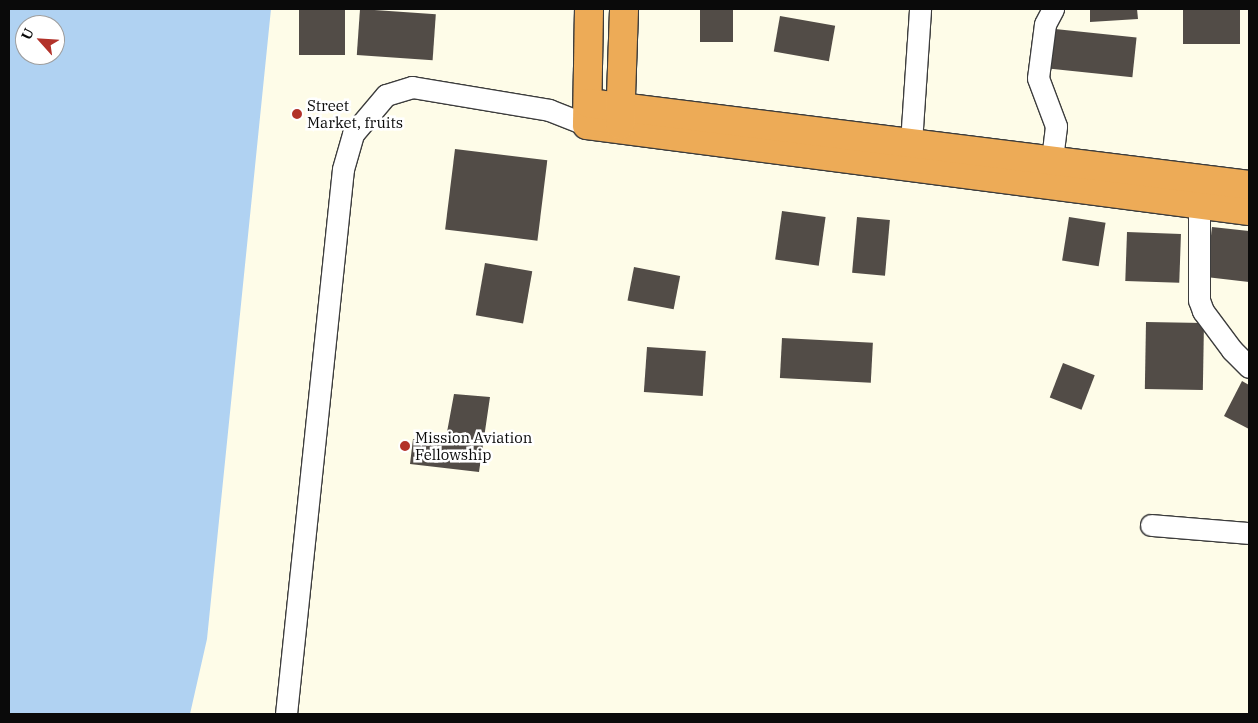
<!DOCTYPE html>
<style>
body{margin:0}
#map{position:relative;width:1258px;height:723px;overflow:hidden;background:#fefce8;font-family:"IBM Plex Serif",serif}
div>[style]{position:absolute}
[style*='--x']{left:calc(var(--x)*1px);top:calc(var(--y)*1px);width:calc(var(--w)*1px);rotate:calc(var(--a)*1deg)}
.water>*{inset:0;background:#b0d2f2}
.building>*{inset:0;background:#524c47;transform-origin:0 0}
.roads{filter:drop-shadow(1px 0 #3d3d3d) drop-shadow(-1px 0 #3d3d3d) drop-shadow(0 1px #3d3d3d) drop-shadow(0 -1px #3d3d3d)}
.minor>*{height:21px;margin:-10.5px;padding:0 10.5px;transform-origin:10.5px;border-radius:10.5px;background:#fff}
.highway>*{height:28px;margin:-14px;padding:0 14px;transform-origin:14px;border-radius:14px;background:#edab57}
.dots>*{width:14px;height:14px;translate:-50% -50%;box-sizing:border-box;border:2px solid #fff;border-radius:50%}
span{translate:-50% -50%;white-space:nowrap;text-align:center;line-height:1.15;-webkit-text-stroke:5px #fff;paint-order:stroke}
.poi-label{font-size:15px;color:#0a0a0a}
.left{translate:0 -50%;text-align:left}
.frame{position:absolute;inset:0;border:10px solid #0a0a0a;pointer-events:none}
.north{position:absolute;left:15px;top:15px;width:50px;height:50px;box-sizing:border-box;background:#fff;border:1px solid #9d9d9d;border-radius:50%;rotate:296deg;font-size:14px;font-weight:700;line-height:20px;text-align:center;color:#0a0a0a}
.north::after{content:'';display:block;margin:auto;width:18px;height:22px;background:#b2322a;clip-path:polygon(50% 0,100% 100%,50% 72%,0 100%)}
</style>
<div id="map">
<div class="water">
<div style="clip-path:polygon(evenodd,9px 9px,271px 9px,207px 639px,190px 714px,9px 714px,9px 9px,25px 25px,55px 25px,55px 55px,25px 55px,25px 25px)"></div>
</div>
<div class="building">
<div style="left:299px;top:9px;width:46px;height:46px"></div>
<div style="left:360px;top:9px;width:76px;height:46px;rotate:4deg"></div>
<div style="left:700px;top:9px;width:33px;height:33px"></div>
<div style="clip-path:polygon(1090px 9px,1137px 9px,1138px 19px,1090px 22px)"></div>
<div style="left:1183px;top:9px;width:57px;height:35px"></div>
<div style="left:780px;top:16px;width:56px;height:36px;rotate:10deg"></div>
<div style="left:1055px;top:29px;width:82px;height:40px;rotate:6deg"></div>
<div style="left:455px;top:149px;width:93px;height:81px;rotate:7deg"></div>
<div style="left:782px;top:211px;width:44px;height:49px;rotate:8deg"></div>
<div style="left:857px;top:217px;width:33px;height:56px;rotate:5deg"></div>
<div style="left:1069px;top:217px;width:37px;height:44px;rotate:9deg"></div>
<div style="clip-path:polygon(1212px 227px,1249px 231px,1249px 282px,1206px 277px)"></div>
<div style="left:1127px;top:232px;width:54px;height:49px;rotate:2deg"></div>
<div style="left:485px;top:263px;width:48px;height:53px;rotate:10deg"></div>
<div style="left:634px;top:267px;width:47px;height:34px;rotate:11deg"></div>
<div style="left:1146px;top:322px;width:58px;height:67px;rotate:1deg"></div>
<div style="left:782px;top:338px;width:91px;height:40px;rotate:3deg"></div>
<div style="left:647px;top:347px;width:59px;height:45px;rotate:4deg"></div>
<div style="left:1063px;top:363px;width:34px;height:37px;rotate:21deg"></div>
<div style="clip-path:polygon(1242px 381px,1249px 385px,1249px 429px,1224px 416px)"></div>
<div style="clip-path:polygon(454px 394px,490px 397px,479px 472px,410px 464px,413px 439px,445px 443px)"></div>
</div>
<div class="roads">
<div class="minor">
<div style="--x:910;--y:157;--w:148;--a:-86.1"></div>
<div style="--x:1052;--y:159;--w:33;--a:-83"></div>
<div style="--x:1056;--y:126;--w:51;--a:-110.6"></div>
<div style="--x:1038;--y:78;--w:54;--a:-82.6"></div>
<div style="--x:1045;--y:24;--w:17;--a:-62"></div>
<div style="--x:1199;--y:205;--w:95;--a:90"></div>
<div style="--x:1199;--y:300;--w:12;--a:70"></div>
<div style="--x:1203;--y:311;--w:49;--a:53.4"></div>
<div style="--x:1232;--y:350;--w:24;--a:45"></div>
<div style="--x:1151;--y:525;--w:98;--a:4.7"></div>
<div style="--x:286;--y:714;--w:548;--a:-84.03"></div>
<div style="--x:343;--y:169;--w:36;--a:-74"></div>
<div style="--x:353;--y:134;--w:51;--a:-49.8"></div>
<div style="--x:386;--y:95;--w:27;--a:-17"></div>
<div style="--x:412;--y:87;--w:139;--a:9.5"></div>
<div style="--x:549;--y:110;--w:41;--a:21.5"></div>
</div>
<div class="highway">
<div style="--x:589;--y:9;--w:116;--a:91"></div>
<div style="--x:587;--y:125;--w:668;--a:7.4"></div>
<div style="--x:588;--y:103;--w:666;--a:7.07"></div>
<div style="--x:620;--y:125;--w:116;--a:-88"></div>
</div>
</div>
<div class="dots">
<div style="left:297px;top:114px;background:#b2322a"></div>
<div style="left:405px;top:446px;background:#b2322a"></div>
</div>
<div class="poi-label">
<span class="left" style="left:307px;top:114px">Street<br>Market, fruits</span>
<span class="left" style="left:415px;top:446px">Mission Aviation<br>Fellowship</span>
</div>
<div class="frame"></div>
<div class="north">U</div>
</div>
